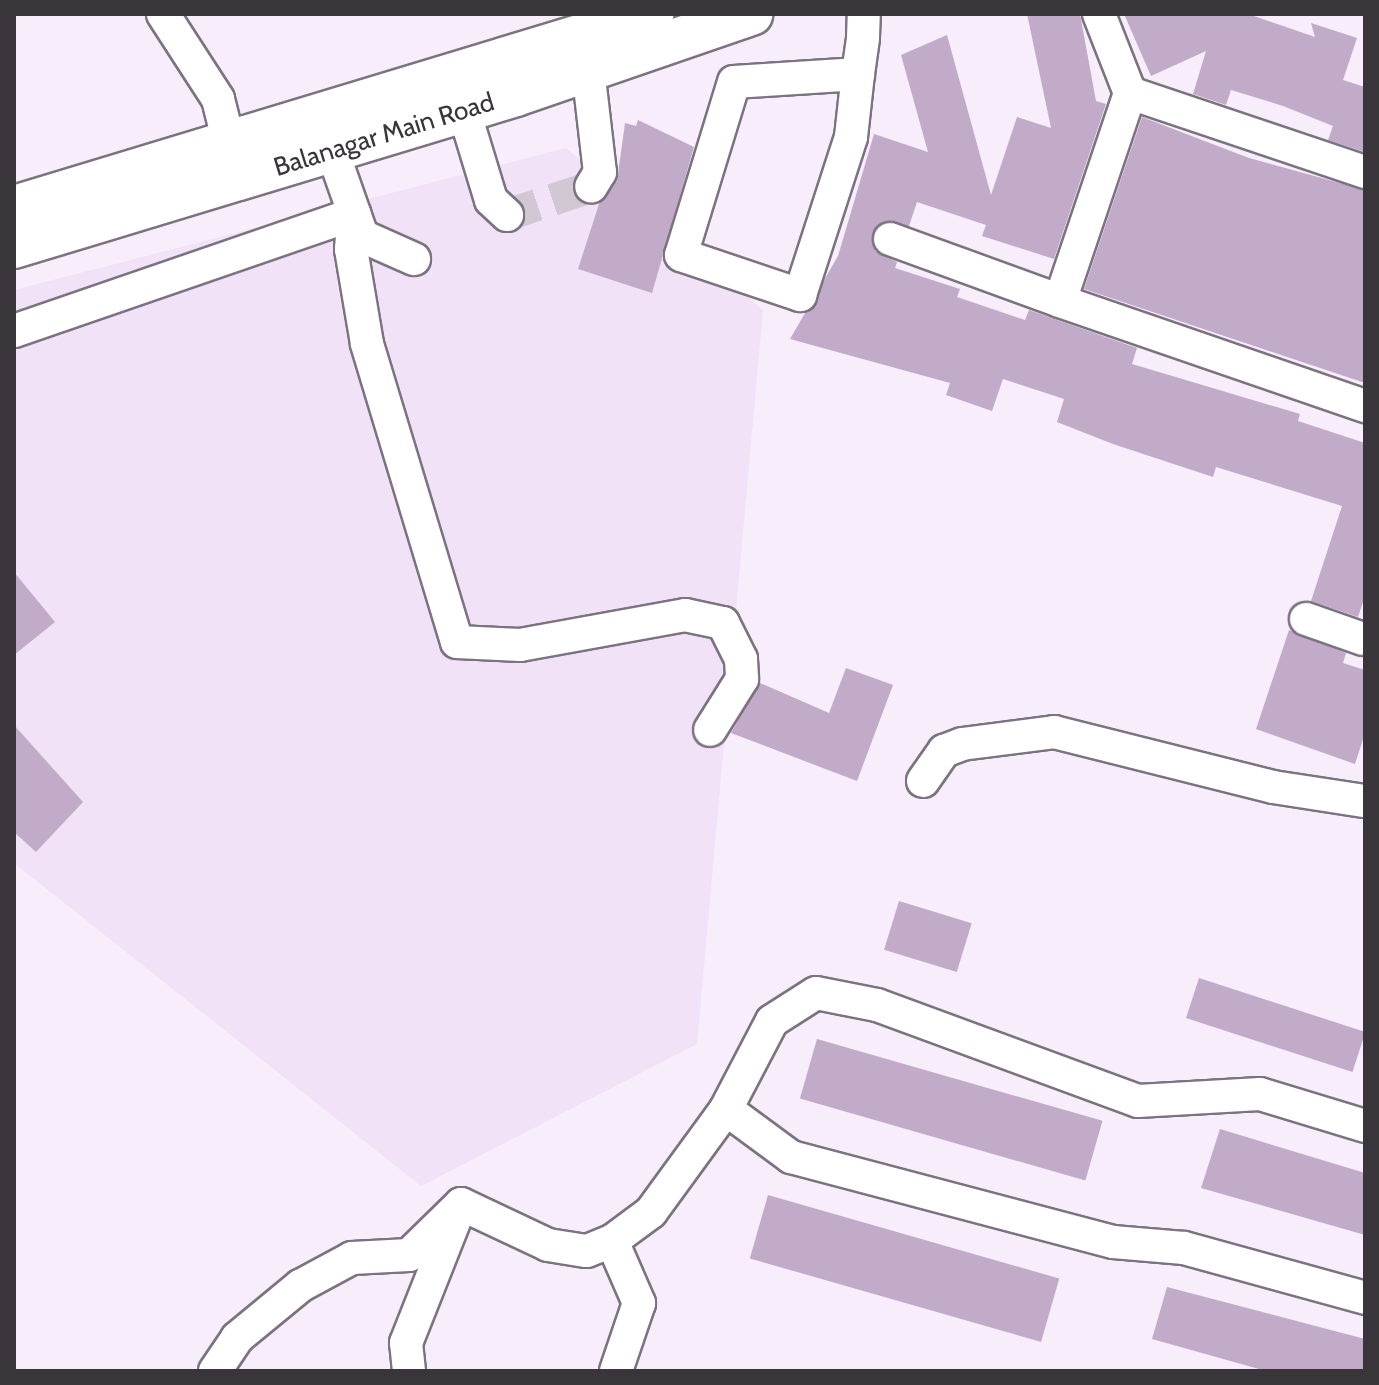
<!DOCTYPE html>
<style>
body{margin:0}
#map{position:relative;width:1379px;height:1385px;overflow:hidden;background:#f7edfb;font-family:Cabin,sans-serif}
div>[style]{position:absolute}
[style*='--x']{left:calc(var(--x)*1px);top:calc(var(--y)*1px);width:calc(var(--w)*1px);rotate:calc(var(--a)*1deg)}
.built>*{inset:0;background:#f1e2f7}
.building>*{inset:0;background:#c2aac9;transform-origin:0 0}
.minor-tunnel>*{height:32px;margin-top:-16px;transform-origin:0;background:repeating-linear-gradient(90deg,#d1c8d4 0 32px,transparent 0 48px)}
.roads{filter:drop-shadow(2px 0 #7c7380) drop-shadow(-2px 0 #7c7380) drop-shadow(0 2px #7c7380) drop-shadow(0 -2px #7c7380)}
.minor>*{height:32px;margin:-16px;padding:0 16px;transform-origin:16px;border-radius:16px;background:#fff}
.major>*{height:42px;margin:-21px;padding:0 21px;transform-origin:21px;border-radius:21px;background:#fff}
span{translate:-50% -50%;white-space:nowrap;text-align:center;line-height:1.15;-webkit-text-stroke:6px #fff;paint-order:stroke}
.street-label{font-size:26px;color:#39353a}
.frame{position:absolute;inset:0;border:16px solid #39353a;pointer-events:none}
</style>
<div id="map">
<div class="built">
<div style="clip-path:polygon(566px 148px,763px 310px,697px 1044px,421px 1186px,14px 863px,14px 290px)"></div>
</div>
<div class="building">
<div style="clip-path:polygon(1027px 14px,1080px 14px,1096px 101px,1106px 104px,1054px 259px,982px 236px,986px 225px,917px 202px,909px 226px,877px 225px,875px 251px,897px 262px,895px 268px,960px 289px,957px 297px,1025px 320px,1029px 310px,1137px 348px,1132px 364px,1300px 414px,1298px 421px,1365px 443px,1365px 596px,1358px 617px,1311px 601px,1342px 506px,1216px 467px,1213px 477px,1113px 444px,1057px 422px,1064px 399px,1003px 379px,992px 411px,946px 395px,950px 383px,790px 339px,838px 256px,874px 134px,928px 152px,901px 55px,947px 35px,991px 195px,1017px 117px,1051px 128px)"></div>
<div style="clip-path:polygon(1124px 14px,1248px 14px,1315px 37px,1311px 23px,1357px 38px,1343px 80px,1365px 87px,1365px 152px,1328px 140px,1333px 126px,1283px 106px,1231px 90px,1226px 105px,1193px 94px,1206px 51px,1151px 76px)"></div>
<div style="clip-path:polygon(1142px 117px,1249px 158px,1365px 190px,1365px 383px,1084px 289px)"></div>
<div style="clip-path:polygon(638px 120px,694px 147px,652px 293px,578px 269px,599px 204px,617px 181px,625px 123px,636px 126px)"></div>
<div style="clip-path:polygon(14px 572px,55px 622px,14px 655px)"></div>
<div style="clip-path:polygon(1289px 630px,1346px 653px,1343px 663px,1365px 670px,1365px 733px,1355px 764px,1256px 729px)"></div>
<div style="clip-path:polygon(846px 668px,893px 685px,857px 781px,731px 733px,760px 683px,829px 713px)"></div>
<div style="clip-path:polygon(14px 725px,83px 802px,36px 852px,14px 832px)"></div>
<div style="left:899px;top:901px;width:76px;height:51px;rotate:17deg"></div>
<div style="left:1199px;top:978px;width:175px;height:42px;rotate:18deg"></div>
<div style="left:817px;top:1039px;width:297px;height:62px;rotate:16deg"></div>
<div style="clip-path:polygon(1220px 1129px,1365px 1173px,1365px 1235px,1201px 1188px)"></div>
<div style="left:768px;top:1195px;width:303px;height:66px;rotate:16deg"></div>
<div style="clip-path:polygon(1167px 1287px,1365px 1339px,1365px 1371px,1266px 1371px,1152px 1339px)"></div>
</div>
<div class="minor-tunnel">
<div style="--x:507;--y:215;--w:89;--a:-18.4"></div>
</div>
<div class="roads">
<div class="minor">
<div style="--x:163;--y:14;--w:101;--a:57.1"></div>
<div style="--x:218;--y:99;--w:45;--a:76"></div>
<div style="--x:1099;--y:14;--w:85;--a:68.6"></div>
<div style="--x:1130;--y:93;--w:219;--a:108.6"></div>
<div style="--x:1060;--y:301;--w:323;--a:19"></div>
<div style="--x:588;--y:69;--w:104;--a:83.4"></div>
<div style="--x:600;--y:172;--w:17;--a:121"></div>
<div style="--x:858;--y:74;--w:124;--a:176.3"></div>
<div style="--x:734;--y:82;--w:181;--a:107"></div>
<div style="--x:681;--y:255;--w:126;--a:18.6"></div>
<div style="--x:800;--y:295;--w:166;--a:-72.1"></div>
<div style="--x:851;--y:137;--w:63;--a:-83.7"></div>
<div style="--x:858;--y:74;--w:37;--a:-82"></div>
<div style="--x:863;--y:37;--w:23;--a:-88"></div>
<div style="--x:1130;--y:93;--w:248;--a:18.6"></div>
<div style="--x:464;--y:111;--w:93;--a:73.1"></div>
<div style="--x:491;--y:200;--w:22;--a:43"></div>
<div style="--x:333;--y:153;--w:88;--a:70.7"></div>
<div style="--x:362;--y:236;--w:57;--a:23.9"></div>
<div style="--x:890;--y:239;--w:181;--a:20"></div>
<div style="--x:14;--y:331;--w:360;--a:-19"></div>
<div style="--x:354;--y:214;--w:35;--a:95"></div>
<div style="--x:351;--y:249;--w:96;--a:80.4"></div>
<div style="--x:367;--y:344;--w:311;--a:73.2"></div>
<div style="--x:457;--y:642;--w:63;--a:2.7"></div>
<div style="--x:520;--y:645;--w:168;--a:-10.3"></div>
<div style="--x:685;--y:615;--w:39;--a:12"></div>
<div style="--x:723;--y:623;--w:40;--a:63.4"></div>
<div style="--x:741;--y:659;--w:20;--a:87"></div>
<div style="--x:742;--y:679;--w:60;--a:122.1"></div>
<div style="--x:1306;--y:619;--w:60;--a:19.3"></div>
<div style="--x:923;--y:781;--w:37;--a:-55"></div>
<div style="--x:944;--y:751;--w:19;--a:-21"></div>
<div style="--x:962;--y:744;--w:93;--a:-7.4"></div>
<div style="--x:1054;--y:732;--w:226;--a:14.1"></div>
<div style="--x:1273;--y:787;--w:93;--a:8.7"></div>
<div style="--x:726;--y:1109;--w:81;--a:36.4"></div>
<div style="--x:791;--y:1157;--w:333;--a:14.8"></div>
<div style="--x:1113;--y:1242;--w:71;--a:4.8"></div>
<div style="--x:1184;--y:1248;--w:188;--a:15.4"></div>
<div style="--x:612;--y:1241;--w:68;--a:66.5"></div>
<div style="--x:639;--y:1303;--w:72;--a:108.7"></div>
<div style="--x:215;--y:1371;--w:40;--a:-56"></div>
<div style="--x:237;--y:1338;--w:82;--a:-39.5"></div>
<div style="--x:300;--y:1286;--w:59;--a:-28.3"></div>
<div style="--x:352;--y:1258;--w:57;--a:-3"></div>
<div style="--x:409;--y:1255;--w:73;--a:-44.4"></div>
<div style="--x:461;--y:1204;--w:96;--a:25.2"></div>
<div style="--x:548;--y:1245;--w:39;--a:9"></div>
<div style="--x:587;--y:1251;--w:27;--a:-22"></div>
<div style="--x:612;--y:1241;--w:49;--a:-36.6"></div>
<div style="--x:651;--y:1212;--w:127;--a:-53.9"></div>
<div style="--x:726;--y:1109;--w:99;--a:-62.4"></div>
<div style="--x:772;--y:1021;--w:52;--a:-32.5"></div>
<div style="--x:816;--y:993;--w:62;--a:11.1"></div>
<div style="--x:877;--y:1005;--w:278;--a:20.2"></div>
<div style="--x:1138;--y:1101;--w:122;--a:-3.3"></div>
<div style="--x:1260;--y:1094;--w:110;--a:16.9"></div>
<div style="--x:409;--y:1371;--w:28;--a:-96"></div>
<div style="--x:406;--y:1343;--w:139;--a:-68.4"></div>
</div>
<div class="major">
<div style="--x:14;--y:207;--w:667;--a:-16.83"></div>
<div style="--x:14;--y:247;--w:525;--a:-16.85"></div>
<div style="--x:516;--y:95;--w:249;--a:-19"></div>
</div>
</div>
<div class="street-label">
<span style="left:384px;top:135px;rotate:-17deg">Balanagar Main Road</span>
</div>
<div class="frame"></div>
</div>
